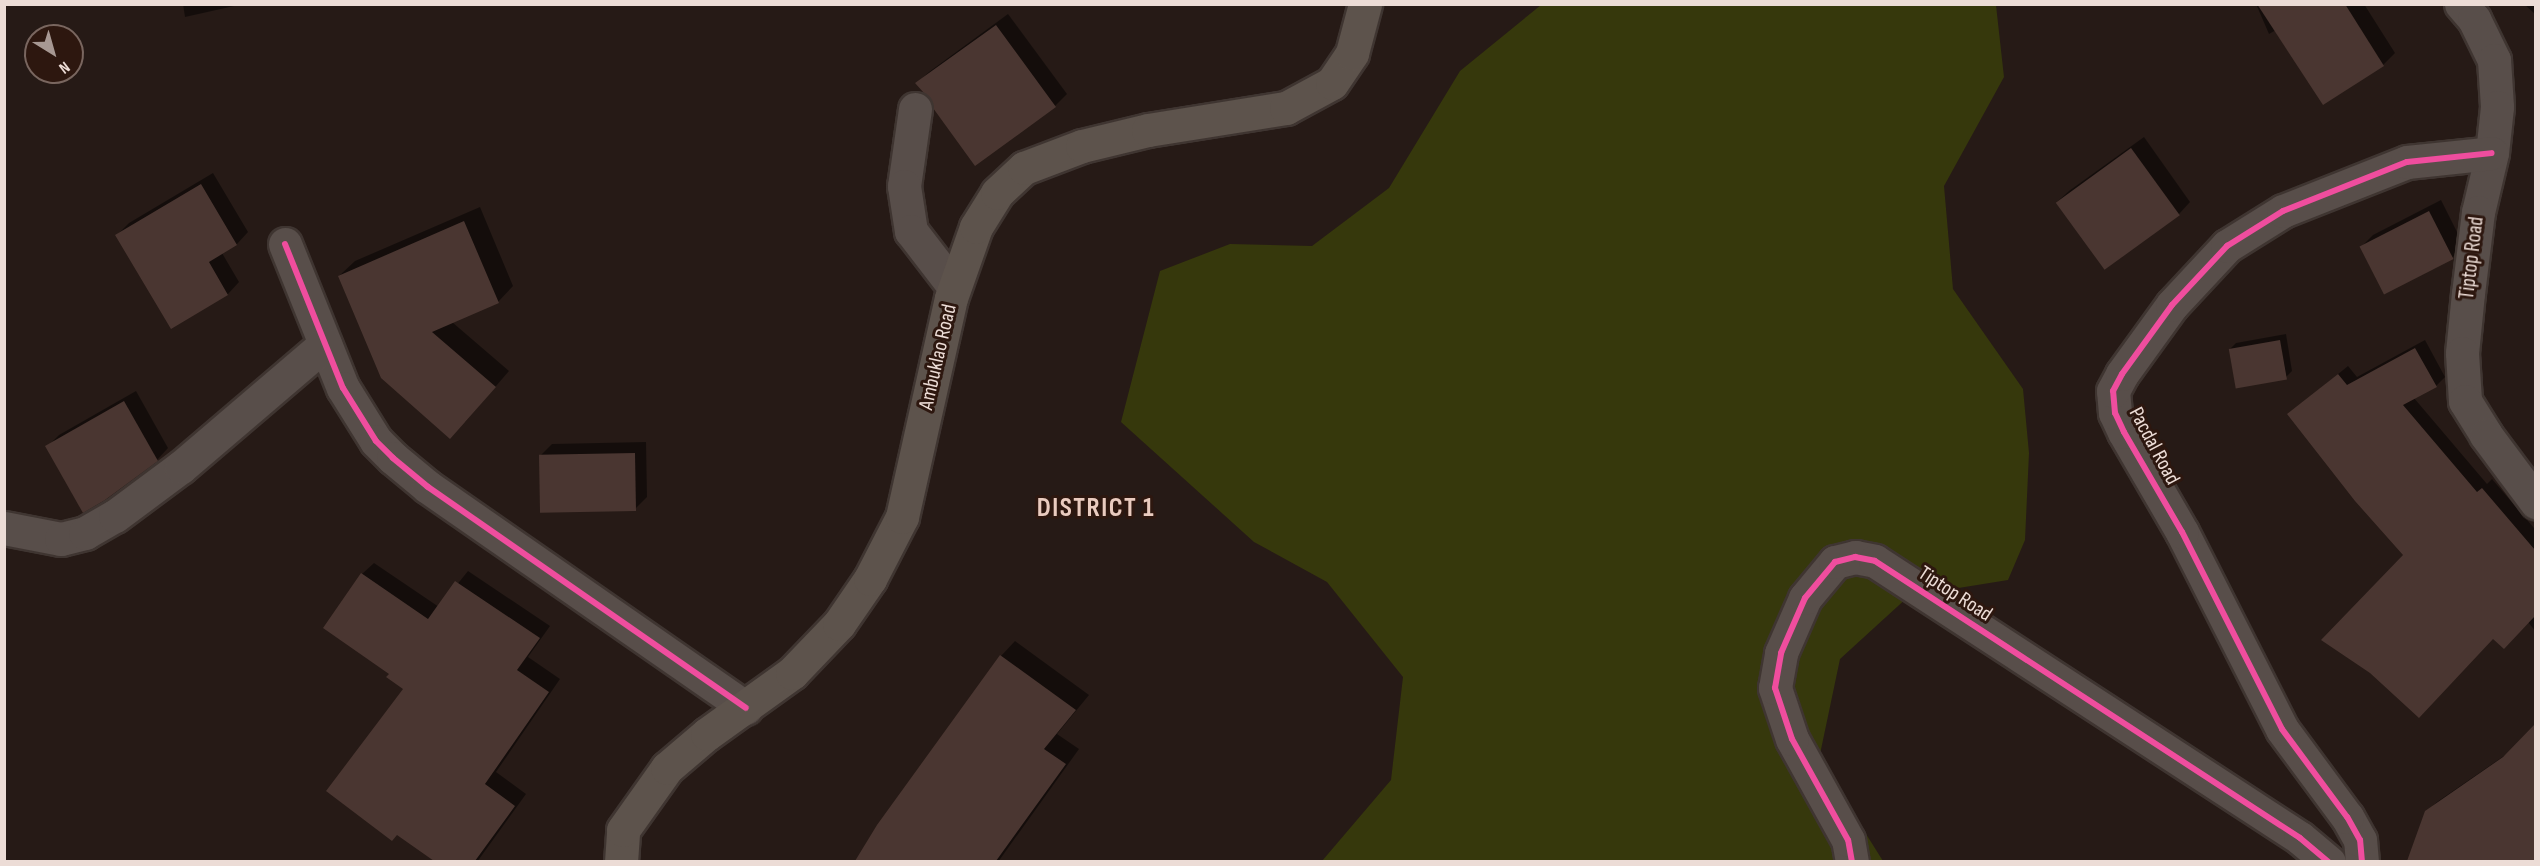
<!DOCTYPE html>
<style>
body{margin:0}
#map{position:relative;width:2540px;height:866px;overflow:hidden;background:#261a16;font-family:"Sofia Sans Condensed",sans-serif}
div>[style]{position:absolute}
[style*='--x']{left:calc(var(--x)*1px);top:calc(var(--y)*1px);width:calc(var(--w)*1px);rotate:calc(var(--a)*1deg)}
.green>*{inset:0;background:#36380c}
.shadow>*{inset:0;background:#0007}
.building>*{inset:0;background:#4a3631;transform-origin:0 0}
.roads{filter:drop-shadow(2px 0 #3f3531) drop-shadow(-2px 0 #3f3531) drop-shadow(0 2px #3f3531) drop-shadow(0 -2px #3f3531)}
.minor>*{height:33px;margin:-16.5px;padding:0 16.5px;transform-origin:16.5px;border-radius:16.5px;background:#584e4a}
.major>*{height:33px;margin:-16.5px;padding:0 16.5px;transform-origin:16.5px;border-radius:16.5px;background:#5d534c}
.cycleway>*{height:6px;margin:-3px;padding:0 3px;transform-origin:3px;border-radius:3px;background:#ef4d9e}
span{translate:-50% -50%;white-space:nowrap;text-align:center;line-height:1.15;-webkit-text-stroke:6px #2d170f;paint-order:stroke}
.street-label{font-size:21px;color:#ecdcd6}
.district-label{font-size:27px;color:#e9cbbf;font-weight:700;letter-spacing:1.5px}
.frame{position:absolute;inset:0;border:6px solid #ecdcd6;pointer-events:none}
.north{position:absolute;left:24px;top:24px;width:60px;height:60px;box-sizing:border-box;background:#2d170f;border:2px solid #79665f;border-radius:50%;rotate:143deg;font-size:16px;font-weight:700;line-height:24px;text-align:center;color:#ecdcd6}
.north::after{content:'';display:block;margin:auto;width:21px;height:27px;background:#a79893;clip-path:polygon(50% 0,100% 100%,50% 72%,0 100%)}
</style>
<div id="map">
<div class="green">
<div style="clip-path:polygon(1541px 5px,1996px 5px,2004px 77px,1944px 186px,1953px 289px,2023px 389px,2029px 453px,2025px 540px,2008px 580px,1909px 596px,1840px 659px,1819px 759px,1883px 861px,1322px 861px,1391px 780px,1403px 677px,1327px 582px,1254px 542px,1121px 422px,1160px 271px,1230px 244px,1312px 246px,1389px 188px,1460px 71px)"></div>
</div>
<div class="shadow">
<div style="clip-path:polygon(183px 4px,243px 4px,185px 17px)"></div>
<div style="clip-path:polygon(2256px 4px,2364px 4px,2395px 53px,2383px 65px,2276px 30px,2269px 34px)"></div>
<div style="clip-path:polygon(2524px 4px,2536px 4px,2536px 15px)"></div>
<div style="clip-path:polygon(1008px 14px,1067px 94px,1055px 106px,917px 83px,929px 72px)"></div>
<div style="clip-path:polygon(2144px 137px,2190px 202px,2179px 214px,2057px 202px,2069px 191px)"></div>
<div style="clip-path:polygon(213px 173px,248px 232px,237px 244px,222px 253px,239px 282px,228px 294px,172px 327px,117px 235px,129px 223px)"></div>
<div style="clip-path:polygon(2441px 200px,2464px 246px,2452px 258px,2361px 247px,2373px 235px)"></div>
<div style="clip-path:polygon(480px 207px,513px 286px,498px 302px,452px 322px,509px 371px,465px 422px,339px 276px,355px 261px)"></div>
<div style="clip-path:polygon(2286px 334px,2292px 371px,2286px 377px,2230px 349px,2236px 343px)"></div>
<div style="clip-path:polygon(2425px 340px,2445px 377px,2436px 386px,2414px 398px,2487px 484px,2492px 479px,2534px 528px,2536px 526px,2536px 632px,2528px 622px,2405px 556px,2289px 414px,2348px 366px,2357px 377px)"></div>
<div style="clip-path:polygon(136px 391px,168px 448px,157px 460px,47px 447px,59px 435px)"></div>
<div style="clip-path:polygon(646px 442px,647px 497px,635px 509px,540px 456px,552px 444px)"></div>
<div style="clip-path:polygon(374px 563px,439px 607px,468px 571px,550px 626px,528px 657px,560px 679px,496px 772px,526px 794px,477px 862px,436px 862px,397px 833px,405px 689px,391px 673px,362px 574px)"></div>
<div style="clip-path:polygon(1015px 641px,1089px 695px,1057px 734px,1079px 749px,998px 862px,857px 862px,877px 827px,1001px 656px)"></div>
<div style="clip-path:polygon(2536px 726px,2536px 855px,2526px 862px,2408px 862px,2426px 812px,2437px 802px,2514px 749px)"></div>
</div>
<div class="building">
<div style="clip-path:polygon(2257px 4px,2345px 4px,2384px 66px,2323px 105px)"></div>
<div style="clip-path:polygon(996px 25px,1056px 107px,975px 166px,933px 108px,932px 102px,915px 83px)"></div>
<div style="left:2131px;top:148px;width:83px;height:93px;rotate:54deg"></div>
<div style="clip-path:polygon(201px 184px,237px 245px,209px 262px,228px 295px,171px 329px,115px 235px)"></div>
<div style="left:2429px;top:211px;width:54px;height:78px;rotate:63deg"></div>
<div style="clip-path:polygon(464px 221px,499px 303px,432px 332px,496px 387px,450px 439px,381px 378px,338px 276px)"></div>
<div style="left:2280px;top:340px;width:40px;height:52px;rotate:80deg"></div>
<div style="clip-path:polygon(2415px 348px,2437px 387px,2403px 405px,2477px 492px,2482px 488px,2535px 550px,2535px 616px,2504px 649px,2493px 639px,2419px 718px,2370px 673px,2321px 640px,2403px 555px,2355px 501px,2287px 414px,2338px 374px,2347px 385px)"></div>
<div style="clip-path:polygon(124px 401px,158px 461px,105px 500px,83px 513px,45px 446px)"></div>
<div style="left:635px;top:453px;width:58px;height:96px;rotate:89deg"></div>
<div style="clip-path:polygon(361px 573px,428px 619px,455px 581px,540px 638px,517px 670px,549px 692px,485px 784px,515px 806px,475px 861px,434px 861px,397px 835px,392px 841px,326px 791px,403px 689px,386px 677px,389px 674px,323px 628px)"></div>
<div style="clip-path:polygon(1000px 655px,1076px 710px,1044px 749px,1066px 764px,996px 861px,855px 861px,877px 825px)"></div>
<div style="clip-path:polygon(2535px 724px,2535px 861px,2407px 861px,2425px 811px,2503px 757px)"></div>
</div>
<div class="roads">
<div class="minor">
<div style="--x:2461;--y:4;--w:20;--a:49"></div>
<div style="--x:2474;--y:19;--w:46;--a:64"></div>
<div style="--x:2494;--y:60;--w:47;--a:86.3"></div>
<div style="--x:2497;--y:107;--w:46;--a:96.2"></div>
<div style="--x:2492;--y:153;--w:61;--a:103.3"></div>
<div style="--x:2478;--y:212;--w:82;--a:97"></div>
<div style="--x:2468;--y:293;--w:60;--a:95.7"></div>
<div style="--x:2462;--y:353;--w:48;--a:86.4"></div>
<div style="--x:2465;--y:401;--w:40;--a:58"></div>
<div style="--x:2486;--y:435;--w:84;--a:53.3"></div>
<div style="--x:915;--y:109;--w:78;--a:98.1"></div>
<div style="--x:904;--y:186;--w:46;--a:81.2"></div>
<div style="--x:911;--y:231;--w:71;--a:52.5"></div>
<div style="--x:285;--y:244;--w:155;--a:68.1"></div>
<div style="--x:343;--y:388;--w:62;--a:58.1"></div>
<div style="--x:376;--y:441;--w:24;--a:45"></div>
<div style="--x:393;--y:458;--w:45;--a:39.6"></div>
<div style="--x:428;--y:487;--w:387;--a:34.8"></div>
<div style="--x:4;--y:528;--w:58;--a:10.9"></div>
<div style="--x:61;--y:539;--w:25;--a:-14"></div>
<div style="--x:85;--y:533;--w:34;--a:-30"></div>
<div style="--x:115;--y:516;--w:82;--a:-36.6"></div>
<div style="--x:181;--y:467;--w:189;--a:-40.5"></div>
<div style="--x:1852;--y:862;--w:22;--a:-100"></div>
<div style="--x:1848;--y:840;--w:115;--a:-119"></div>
<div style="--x:1792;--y:739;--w:54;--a:-108.4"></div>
<div style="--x:1775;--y:688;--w:36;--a:-80"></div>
<div style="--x:1781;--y:653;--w:60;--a:-66.4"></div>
<div style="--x:1805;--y:598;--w:47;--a:-50.2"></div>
<div style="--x:1835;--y:562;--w:21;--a:-14"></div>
<div style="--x:1855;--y:557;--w:20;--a:11"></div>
<div style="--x:1875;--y:561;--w:507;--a:33.09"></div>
<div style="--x:2300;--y:838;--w:38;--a:40"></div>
<div style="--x:2362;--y:862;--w:22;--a:-95"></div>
<div style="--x:2360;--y:840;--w:26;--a:-119"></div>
<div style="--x:2347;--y:817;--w:109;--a:-126.5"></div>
<div style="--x:2282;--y:729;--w:221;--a:-116.9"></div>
<div style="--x:2182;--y:532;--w:116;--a:-120.1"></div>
<div style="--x:2124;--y:432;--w:21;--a:-115"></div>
<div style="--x:2115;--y:413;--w:22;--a:-95"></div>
<div style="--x:2113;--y:391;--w:19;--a:-62"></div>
<div style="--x:2122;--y:374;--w:85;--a:-54.1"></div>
<div style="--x:2172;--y:305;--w:81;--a:-47"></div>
<div style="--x:2227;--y:246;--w:66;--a:-32"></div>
<div style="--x:2283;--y:211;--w:133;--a:-21.6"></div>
<div style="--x:2407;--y:162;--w:85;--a:-6"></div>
</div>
<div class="major">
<div style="--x:621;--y:862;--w:32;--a:-86"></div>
<div style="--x:623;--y:830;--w:76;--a:-54.6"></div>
<div style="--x:667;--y:768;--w:52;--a:-40.4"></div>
<div style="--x:707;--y:734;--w:105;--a:-35.7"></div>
<div style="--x:792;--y:673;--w:68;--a:-46.2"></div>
<div style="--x:839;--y:624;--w:55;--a:-55.4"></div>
<div style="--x:870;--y:579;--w:70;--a:-62.7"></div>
<div style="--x:902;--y:517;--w:224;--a:-77.4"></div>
<div style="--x:951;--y:298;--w:75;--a:-70.6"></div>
<div style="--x:976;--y:227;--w:40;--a:-58"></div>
<div style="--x:997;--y:193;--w:37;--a:-43"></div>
<div style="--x:1024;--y:168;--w:62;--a:-20.8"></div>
<div style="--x:1082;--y:146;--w:68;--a:-13.6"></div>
<div style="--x:1148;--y:130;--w:140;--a:-9.1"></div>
<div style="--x:1286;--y:108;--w:52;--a:-28.5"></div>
<div style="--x:1332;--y:83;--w:36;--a:-56"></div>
<div style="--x:1352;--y:53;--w:51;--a:-75.1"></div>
</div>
</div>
<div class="cycleway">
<div style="--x:285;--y:244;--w:155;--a:68.1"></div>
<div style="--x:343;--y:388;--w:62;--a:58.1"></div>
<div style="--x:376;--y:441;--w:24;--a:45"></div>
<div style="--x:393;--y:458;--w:45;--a:39.6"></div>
<div style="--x:428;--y:487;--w:387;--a:34.8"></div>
<div style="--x:1852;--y:862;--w:22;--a:-100"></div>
<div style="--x:1848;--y:840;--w:115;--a:-119"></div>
<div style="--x:1792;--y:739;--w:54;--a:-108.4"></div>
<div style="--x:1775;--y:688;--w:36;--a:-80"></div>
<div style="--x:1781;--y:653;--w:60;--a:-66.4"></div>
<div style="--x:1805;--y:598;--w:47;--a:-50.2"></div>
<div style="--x:1835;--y:562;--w:21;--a:-14"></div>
<div style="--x:1855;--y:557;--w:20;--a:11"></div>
<div style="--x:1875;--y:561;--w:507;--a:33.09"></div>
<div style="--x:2300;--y:838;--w:38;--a:40"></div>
<div style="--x:2362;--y:862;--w:22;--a:-95"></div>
<div style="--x:2360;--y:840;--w:26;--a:-119"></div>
<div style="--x:2347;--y:817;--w:109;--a:-126.5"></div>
<div style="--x:2282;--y:729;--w:221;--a:-116.9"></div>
<div style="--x:2182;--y:532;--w:116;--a:-120.1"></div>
<div style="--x:2124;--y:432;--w:21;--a:-115"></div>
<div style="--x:2115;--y:413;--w:22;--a:-95"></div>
<div style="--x:2113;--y:391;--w:19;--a:-62"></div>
<div style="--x:2122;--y:374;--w:85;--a:-54.1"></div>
<div style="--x:2172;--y:305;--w:81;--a:-47"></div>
<div style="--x:2227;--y:246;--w:66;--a:-32"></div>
<div style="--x:2283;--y:211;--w:133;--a:-21.6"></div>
<div style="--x:2407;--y:162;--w:85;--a:-6"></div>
</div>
<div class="street-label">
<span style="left:2472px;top:258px;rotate:-83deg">Tiptop Road</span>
<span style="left:938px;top:357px;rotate:-77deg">Ambuklao Road</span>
<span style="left:2154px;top:446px;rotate:62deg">Pacdal Road</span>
<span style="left:1955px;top:594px;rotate:33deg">Tiptop Road</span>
</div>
<div class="district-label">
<span style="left:1096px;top:509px">DISTRICT 1</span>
</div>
<div class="frame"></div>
<div class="north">N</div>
</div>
